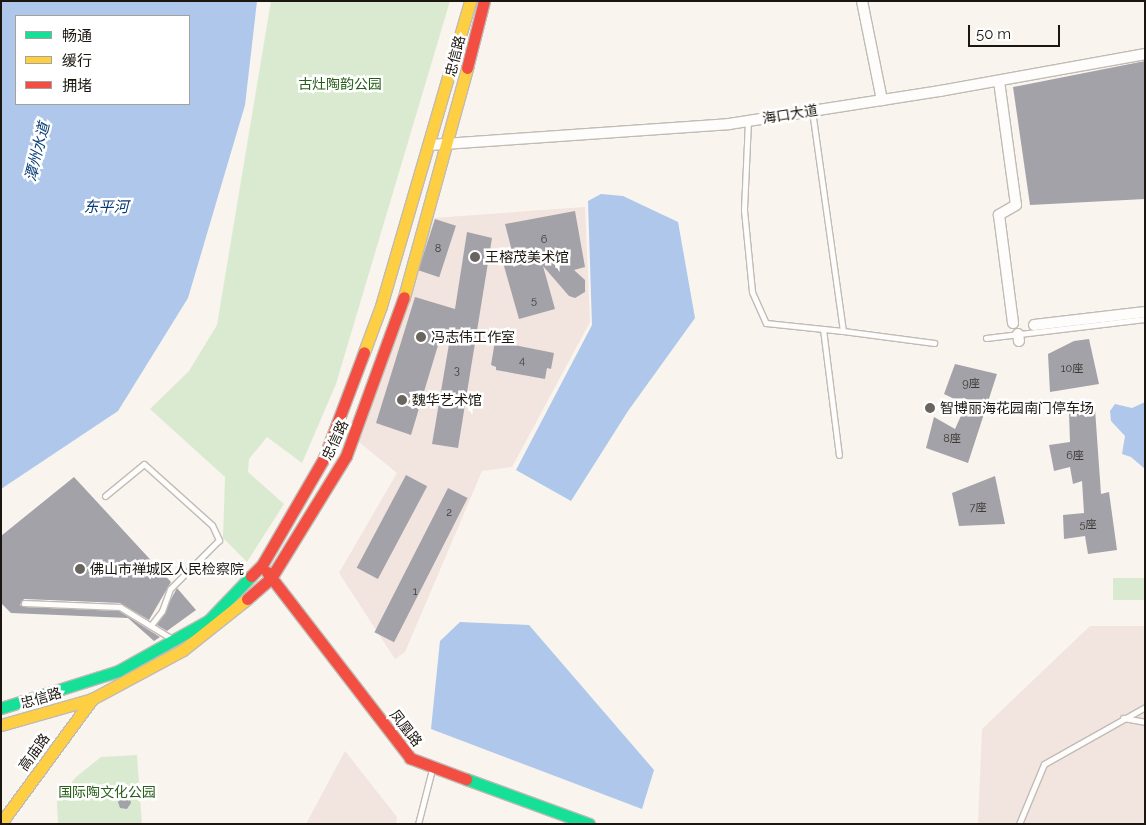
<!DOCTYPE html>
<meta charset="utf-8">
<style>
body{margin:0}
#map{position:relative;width:1146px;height:825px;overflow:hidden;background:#f9f4ee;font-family:Raleway,"Noto Sans SC",sans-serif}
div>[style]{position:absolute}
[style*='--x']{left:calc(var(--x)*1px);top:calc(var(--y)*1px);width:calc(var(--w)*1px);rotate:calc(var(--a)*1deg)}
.commercial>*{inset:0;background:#f2e4de}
.green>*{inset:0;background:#daead0;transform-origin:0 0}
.water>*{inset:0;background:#aec7ea}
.building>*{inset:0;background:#a4a2a9;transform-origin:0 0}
.roads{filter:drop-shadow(1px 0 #c0bbb5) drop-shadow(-1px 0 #c0bbb5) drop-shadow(0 1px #c0bbb5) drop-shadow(0 -1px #c0bbb5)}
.lane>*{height:5px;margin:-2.5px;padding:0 2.5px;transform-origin:2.5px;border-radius:2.5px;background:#fefdfc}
.street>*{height:10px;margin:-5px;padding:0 5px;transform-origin:5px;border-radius:5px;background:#fefdfc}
.fast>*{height:11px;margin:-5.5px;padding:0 5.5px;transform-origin:5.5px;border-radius:5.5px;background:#16e098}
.slow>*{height:11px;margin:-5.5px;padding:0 5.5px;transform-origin:5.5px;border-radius:5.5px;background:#ffcf43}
.jam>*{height:11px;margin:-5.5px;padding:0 5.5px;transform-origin:5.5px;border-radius:5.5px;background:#f24e42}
.dots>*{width:14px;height:14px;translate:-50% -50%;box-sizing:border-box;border:2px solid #fff;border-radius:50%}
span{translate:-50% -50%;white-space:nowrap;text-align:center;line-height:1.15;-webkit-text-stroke:5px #fff;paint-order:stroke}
.number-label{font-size:11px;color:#3d3936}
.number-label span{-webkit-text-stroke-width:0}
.street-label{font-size:14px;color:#1b160f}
.park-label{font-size:14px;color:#275e19}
.poi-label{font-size:14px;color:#1b160f}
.left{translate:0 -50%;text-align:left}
.water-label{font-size:15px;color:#033a76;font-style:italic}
.frame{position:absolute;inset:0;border:2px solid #1b160f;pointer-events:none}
.legend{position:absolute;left:15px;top:15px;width:175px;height:90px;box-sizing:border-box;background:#fff;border:1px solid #a4a29f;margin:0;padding:6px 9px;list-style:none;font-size:15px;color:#1b160f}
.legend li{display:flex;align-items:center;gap:10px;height:25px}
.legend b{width:25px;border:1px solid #a4a29f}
.scale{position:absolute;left:968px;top:25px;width:92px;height:22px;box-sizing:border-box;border:2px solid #1b160f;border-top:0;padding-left:6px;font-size:15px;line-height:18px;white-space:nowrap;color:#1b160f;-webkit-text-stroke:4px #fff;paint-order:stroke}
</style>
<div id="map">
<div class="commercial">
<div style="clip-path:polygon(585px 207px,590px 322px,512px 467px,482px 471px,405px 652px,395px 659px,339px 573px,397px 473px,359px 442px,434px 218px)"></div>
<div style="clip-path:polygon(1090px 626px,1145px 626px,1145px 824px,978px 824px,982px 729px)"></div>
<div style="clip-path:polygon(345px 751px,397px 817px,396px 824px,306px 824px)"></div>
</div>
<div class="green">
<div style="clip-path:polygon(271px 1px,450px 1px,336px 384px,302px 463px,267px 437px,249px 459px,248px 472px,284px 504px,247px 562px,223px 538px,225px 477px,150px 409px,189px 371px,217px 325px)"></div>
<div style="left:1145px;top:578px;width:22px;height:32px;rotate:90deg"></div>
<div style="clip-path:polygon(137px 755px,142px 824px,58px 824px,57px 801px,76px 777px,101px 757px)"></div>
</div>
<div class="water">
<div style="clip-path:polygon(evenodd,1px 1px,257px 1px,245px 105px,188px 298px,118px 411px,1px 489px,1px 1px,16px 16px,189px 16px,189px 104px,16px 104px,16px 16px)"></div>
<div style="clip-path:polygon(601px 194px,623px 196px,678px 222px,695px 318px,628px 411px,571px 501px,516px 470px,592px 325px,588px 201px)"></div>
<div style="clip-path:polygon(1145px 402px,1145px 469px,1131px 457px,1122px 454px,1125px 436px,1111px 421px,1110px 411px,1115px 404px,1132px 408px)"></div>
<div style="clip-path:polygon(460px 622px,529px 625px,654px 770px,642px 809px,431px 729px,440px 641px)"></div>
</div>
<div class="building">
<div style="clip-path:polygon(1145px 61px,1145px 199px,1030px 205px,1013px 87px)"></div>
<div style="clip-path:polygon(575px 211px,585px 267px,574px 270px,585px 280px,585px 292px,575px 298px,569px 296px,543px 266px,555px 309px,519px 319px,502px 259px,513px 255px,505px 224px)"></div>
<div style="left:435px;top:219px;width:22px;height:54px;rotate:18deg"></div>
<div style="clip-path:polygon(467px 232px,492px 238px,458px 448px,432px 444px,449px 344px,439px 342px,411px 435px,376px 423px,415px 297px,455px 309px)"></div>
<div style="clip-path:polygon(1089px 339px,1099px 384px,1050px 392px,1048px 354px,1074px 341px)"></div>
<div style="clip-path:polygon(495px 341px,554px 353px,551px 369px,547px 368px,545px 379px,496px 370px,496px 367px,491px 365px)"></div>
<div style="clip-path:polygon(955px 364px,997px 374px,968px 463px,926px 448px,934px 417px,955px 429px,960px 418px,965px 404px,944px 394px)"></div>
<div style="clip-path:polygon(1095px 409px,1101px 494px,1109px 492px,1117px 550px,1088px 554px,1085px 536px,1064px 539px,1063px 515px,1084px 513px,1082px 481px,1073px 484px,1070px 467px,1054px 471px,1049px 445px,1070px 442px,1069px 413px)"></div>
<div style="left:406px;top:475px;width:24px;height:105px;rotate:28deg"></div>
<div style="clip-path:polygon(995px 476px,1005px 524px,959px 526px,952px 493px)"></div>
<div style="clip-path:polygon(74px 477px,171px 582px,149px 620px,120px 603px,24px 599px,20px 605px,24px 607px,119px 611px,160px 637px,154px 641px,128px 618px,11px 613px,1px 603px,1px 536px)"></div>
<div style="left:448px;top:488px;width:22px;height:162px;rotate:27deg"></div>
<div style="clip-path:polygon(177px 588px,196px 610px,167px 631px,157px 625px)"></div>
<div style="clip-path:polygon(122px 796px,129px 797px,131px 803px,127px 809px,120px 808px,118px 802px)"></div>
</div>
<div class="roads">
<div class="lane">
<div style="--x:748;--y:121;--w:89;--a:92.6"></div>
<div style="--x:744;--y:210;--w:82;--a:84.4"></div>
<div style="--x:752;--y:292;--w:34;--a:66"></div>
<div style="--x:766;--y:323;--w:77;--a:5.9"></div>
<div style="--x:843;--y:331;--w:222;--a:-98"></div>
<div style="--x:823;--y:329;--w:127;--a:82.8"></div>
<div style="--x:843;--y:331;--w:92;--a:7.5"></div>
<div style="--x:986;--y:338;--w:160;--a:-6.8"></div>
<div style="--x:105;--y:496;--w:50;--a:-39.4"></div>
<div style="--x:144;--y:464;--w:91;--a:41.9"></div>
<div style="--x:212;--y:525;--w:17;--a:65"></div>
<div style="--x:219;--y:540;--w:69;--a:135"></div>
<div style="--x:170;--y:589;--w:23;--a:110"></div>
<div style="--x:162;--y:611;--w:18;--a:128"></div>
<div style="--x:24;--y:603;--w:96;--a:2.4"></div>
<div style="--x:120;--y:607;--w:61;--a:31.6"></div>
<div style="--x:1123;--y:718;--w:22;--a:10"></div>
<div style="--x:418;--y:824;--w:57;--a:-75.7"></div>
<div style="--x:1019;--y:824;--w:65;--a:-67.4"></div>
<div style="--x:1044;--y:764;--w:116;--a:-29.4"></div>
</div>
<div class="street">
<div style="--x:862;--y:1;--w:101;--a:78.6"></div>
<div style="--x:999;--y:81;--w:125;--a:82.2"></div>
<div style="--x:1016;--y:205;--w:20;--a:150"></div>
<div style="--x:999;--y:215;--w:109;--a:82.6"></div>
<div style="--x:431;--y:145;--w:299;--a:-4"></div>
<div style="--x:729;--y:124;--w:214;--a:-8.9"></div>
<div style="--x:940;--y:91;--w:208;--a:-10.2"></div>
<div style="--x:1034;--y:325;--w:112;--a:-6.7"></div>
<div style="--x:1018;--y:334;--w:7;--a:82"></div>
</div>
<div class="fast">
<div style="--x:1;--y:708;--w:123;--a:-17.5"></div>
<div style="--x:118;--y:671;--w:103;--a:-29.1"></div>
<div style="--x:208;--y:621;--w:62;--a:-46.3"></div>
<div style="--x:466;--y:779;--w:131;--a:20.1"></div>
</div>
<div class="slow">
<div style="--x:404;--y:297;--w:238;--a:-74.6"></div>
<div style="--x:364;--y:352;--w:49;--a:-69.7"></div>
<div style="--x:381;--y:306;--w:318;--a:-73.7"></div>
<div style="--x:1;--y:725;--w:95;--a:-15.9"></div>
<div style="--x:92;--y:699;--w:103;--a:-28.3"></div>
<div style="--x:183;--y:650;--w:82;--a:-38.6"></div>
<div style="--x:1;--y:823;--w:154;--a:-53.7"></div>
</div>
<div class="jam">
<div style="--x:467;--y:68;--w:69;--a:-75.8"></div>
<div style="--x:267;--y:572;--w:235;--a:52.4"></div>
<div style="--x:410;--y:758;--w:60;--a:20.6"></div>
<div style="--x:251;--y:576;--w:16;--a:-45"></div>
<div style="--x:262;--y:565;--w:124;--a:-59.9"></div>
<div style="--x:324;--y:458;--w:113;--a:-69.3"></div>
<div style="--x:247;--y:599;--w:32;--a:-41"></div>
<div style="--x:271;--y:578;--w:143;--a:-58.4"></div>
<div style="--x:346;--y:456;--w:169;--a:-70"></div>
</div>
</div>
<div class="dots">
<div style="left:475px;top:257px;background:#69645d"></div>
<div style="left:421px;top:337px;background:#69645d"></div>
<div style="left:402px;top:400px;background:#69645d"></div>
<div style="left:930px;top:408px;background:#69645d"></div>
<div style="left:80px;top:569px;background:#69645d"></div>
</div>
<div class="number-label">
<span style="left:544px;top:240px">6</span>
<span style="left:438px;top:249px">8</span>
<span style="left:534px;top:301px">5</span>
<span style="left:522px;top:361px">4</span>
<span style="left:1072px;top:369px">10座</span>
<span style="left:457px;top:371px">3</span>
<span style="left:971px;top:384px">9座</span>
<span style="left:952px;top:439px">8座</span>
<span style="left:1075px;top:456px">6座</span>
<span style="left:978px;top:508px">7座</span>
<span style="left:449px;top:513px">2</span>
<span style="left:1088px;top:525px">5座</span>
<span style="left:415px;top:592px">1</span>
</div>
<div class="street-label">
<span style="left:455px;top:56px;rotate:-76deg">忠信路</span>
<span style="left:790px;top:114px;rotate:-9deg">海口大道</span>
<span style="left:335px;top:440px;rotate:-65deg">忠信路</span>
<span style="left:41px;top:698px;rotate:-16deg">忠信路</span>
<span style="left:406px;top:728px;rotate:52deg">凤凰路</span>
<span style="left:34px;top:752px;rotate:-54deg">高庙路</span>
</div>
<div class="park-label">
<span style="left:340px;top:84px">古灶陶韵公园</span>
<span style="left:107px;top:792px">国际陶文化公园</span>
</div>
<div class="poi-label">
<span class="left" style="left:485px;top:257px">王榕茂美术馆</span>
<span class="left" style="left:431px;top:337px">冯志伟工作室</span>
<span class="left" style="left:412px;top:400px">魏华艺术馆</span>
<span class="left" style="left:940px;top:408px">智博丽海花园南门停车场</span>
<span class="left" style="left:90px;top:569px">佛山市禅城区人民检察院</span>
</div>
<div class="water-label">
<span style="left:38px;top:152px;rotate:-76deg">潭州水道</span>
<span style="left:106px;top:208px">东平河</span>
</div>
<div class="frame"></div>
<ul class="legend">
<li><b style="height:6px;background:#16e098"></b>畅通</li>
<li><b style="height:6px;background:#ffcf43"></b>缓行</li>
<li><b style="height:6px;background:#f24e42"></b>拥堵</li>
</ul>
<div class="scale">50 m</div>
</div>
